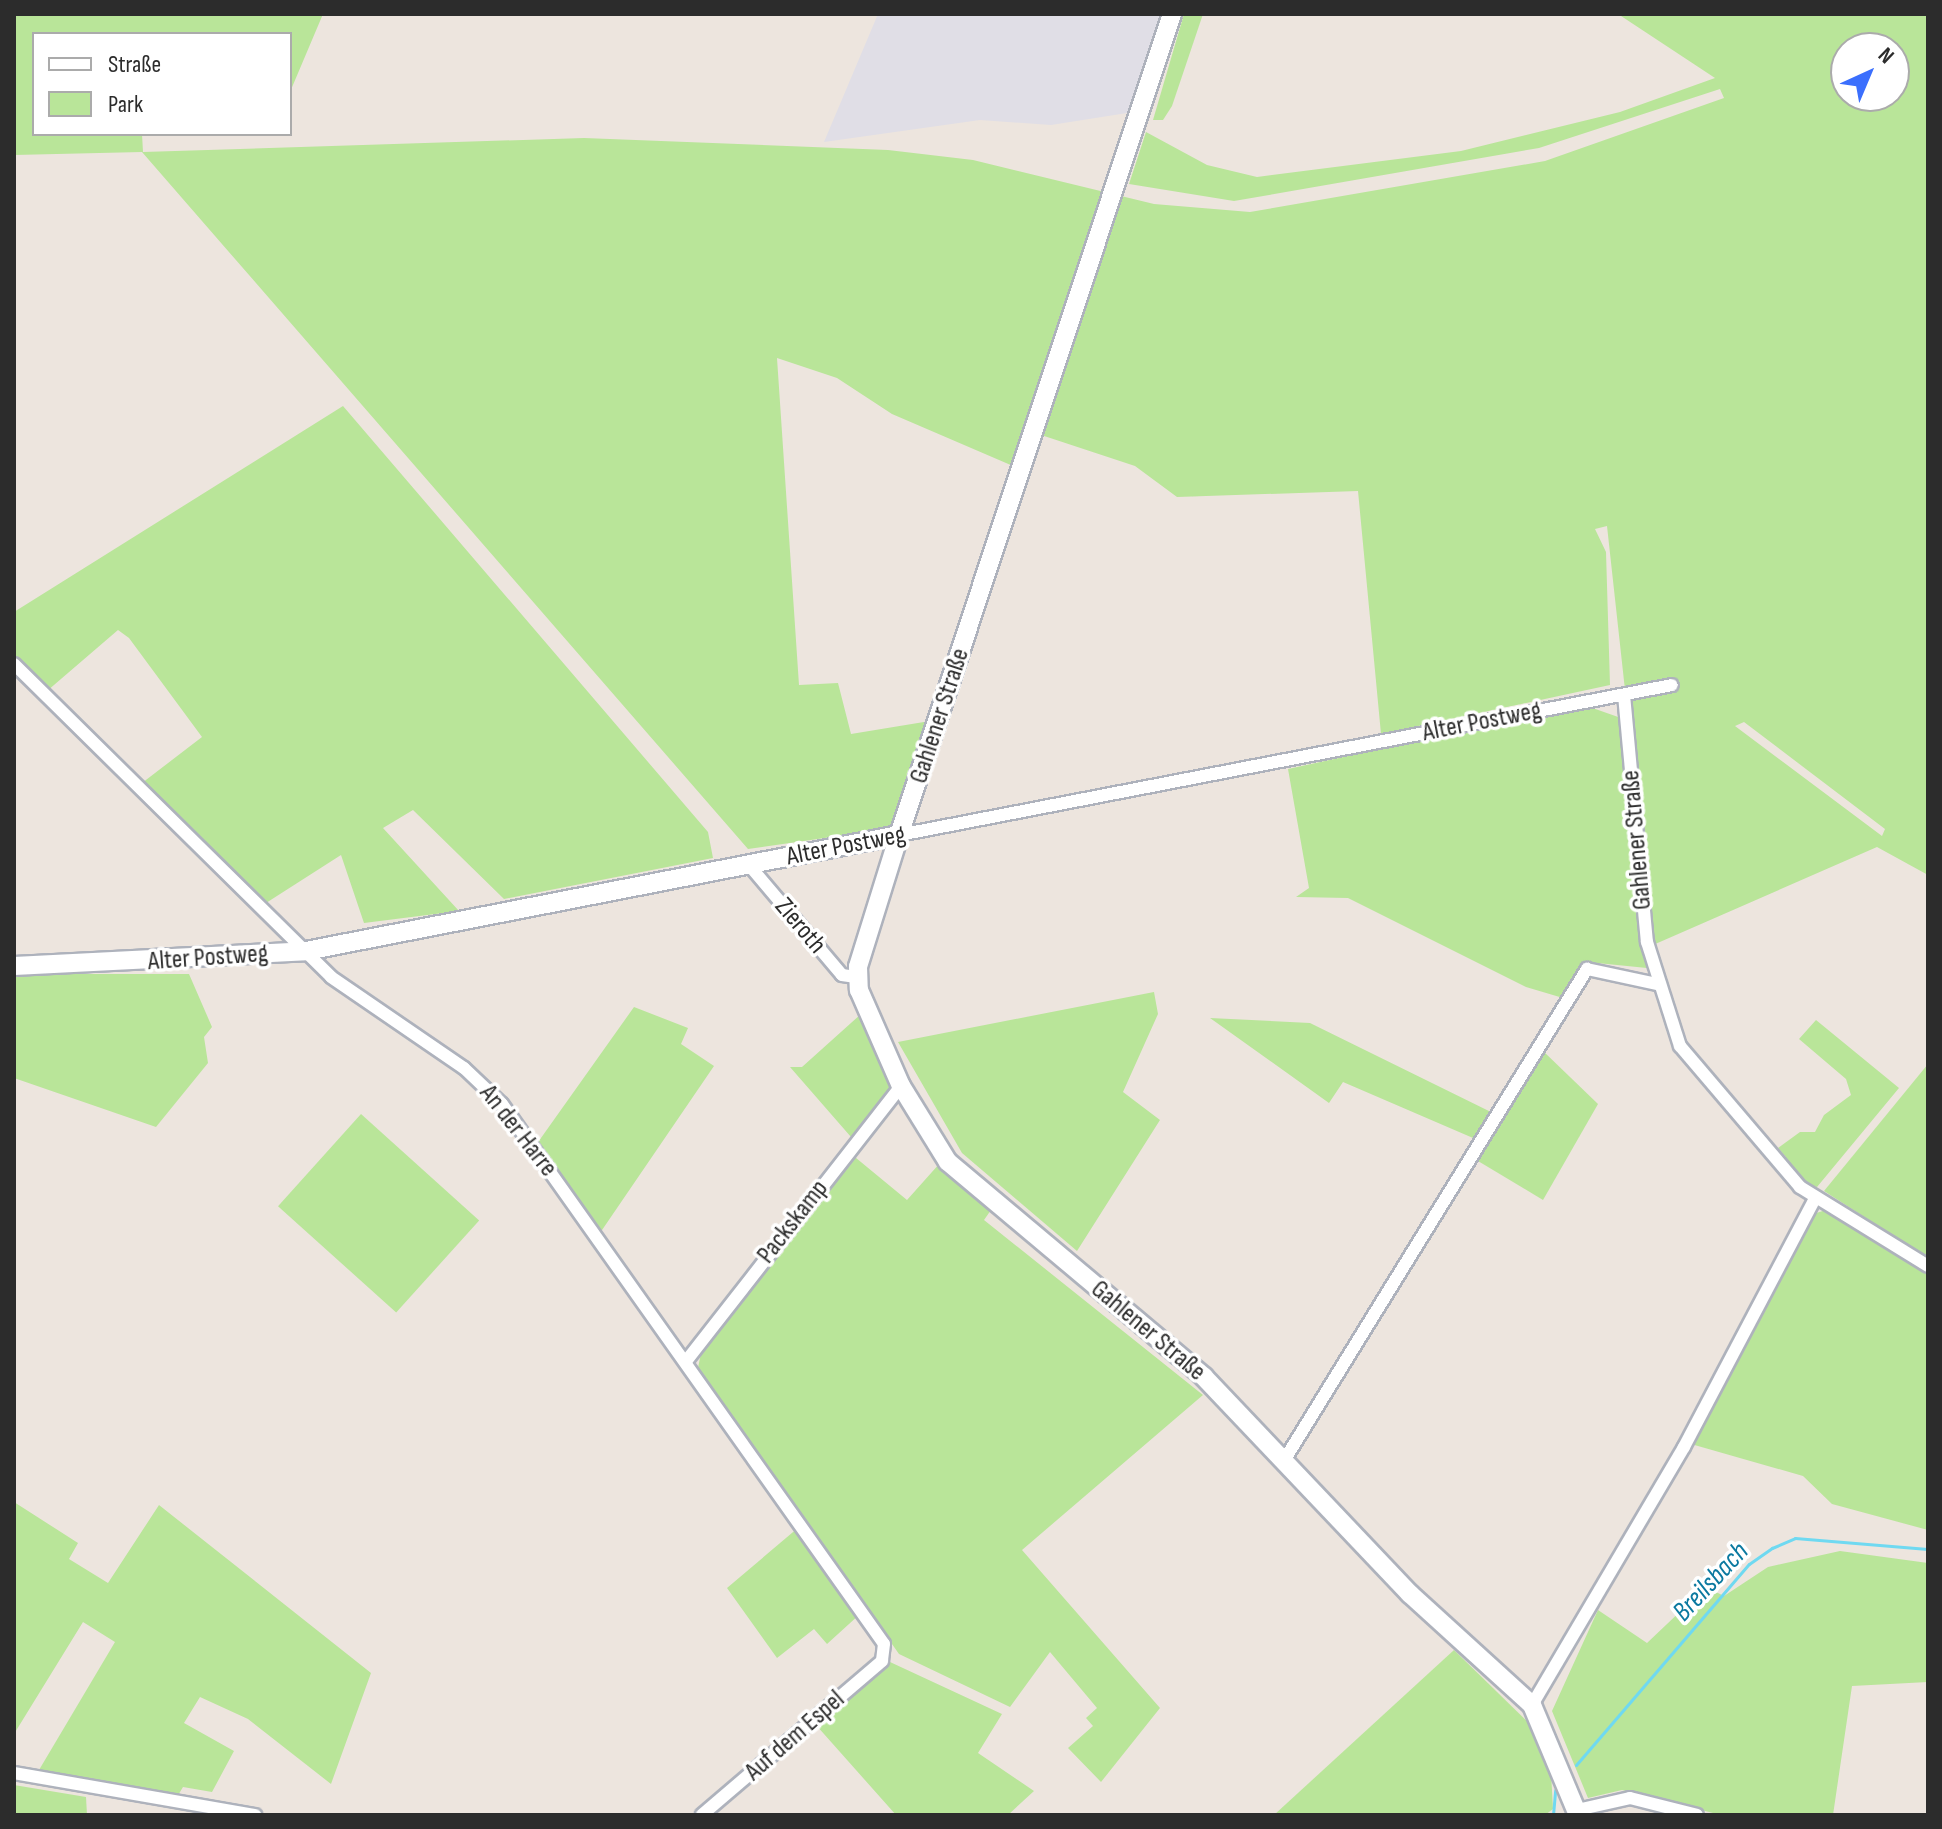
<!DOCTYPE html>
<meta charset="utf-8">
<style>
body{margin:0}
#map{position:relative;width:1942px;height:1829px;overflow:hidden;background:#ede5de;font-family:"Sofia Sans Condensed",sans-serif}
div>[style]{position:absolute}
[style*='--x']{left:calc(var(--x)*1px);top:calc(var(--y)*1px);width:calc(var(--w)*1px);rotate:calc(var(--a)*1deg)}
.industrial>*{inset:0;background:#e0dee6}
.green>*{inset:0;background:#b9e599;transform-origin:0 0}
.stream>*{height:3px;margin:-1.5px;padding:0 1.5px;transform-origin:1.5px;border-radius:1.5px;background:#6fd9f1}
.roads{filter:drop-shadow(2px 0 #aeb2bc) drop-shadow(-2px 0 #aeb2bc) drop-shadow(0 2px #aeb2bc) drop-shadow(0 -2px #aeb2bc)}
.street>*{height:12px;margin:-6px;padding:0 6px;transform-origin:6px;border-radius:6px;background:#fff}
.secondary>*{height:18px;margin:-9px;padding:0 9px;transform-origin:9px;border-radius:9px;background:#fff}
span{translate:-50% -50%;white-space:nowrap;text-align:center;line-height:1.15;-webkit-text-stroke:7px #fff;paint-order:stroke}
.street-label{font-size:26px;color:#2c2c2c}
.water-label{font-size:28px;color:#0b79a0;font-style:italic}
.frame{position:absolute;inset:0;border:16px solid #2c2c2c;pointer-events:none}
.legend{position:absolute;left:32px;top:32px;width:260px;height:104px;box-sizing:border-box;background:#fff;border:2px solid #ababab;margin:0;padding:10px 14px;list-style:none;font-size:24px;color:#2c2c2c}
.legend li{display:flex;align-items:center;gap:16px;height:40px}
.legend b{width:40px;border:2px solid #ababab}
.north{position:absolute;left:1830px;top:32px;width:80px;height:80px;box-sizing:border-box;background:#fff;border:2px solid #ababab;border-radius:50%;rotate:44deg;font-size:22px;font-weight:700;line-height:32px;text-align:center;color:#2c2c2c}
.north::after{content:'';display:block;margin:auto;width:28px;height:36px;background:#3b6ffd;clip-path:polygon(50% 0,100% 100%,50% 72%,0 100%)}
</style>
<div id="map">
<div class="industrial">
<div style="clip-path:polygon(878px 14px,1161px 14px,1127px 113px,1051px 125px,980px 120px,824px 142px)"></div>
</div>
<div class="green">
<div style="clip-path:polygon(evenodd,14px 14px,323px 14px,290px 92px,290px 34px,34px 34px,34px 134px,142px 134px,143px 152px,584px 138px,888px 150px,973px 160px,1154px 204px,1250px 212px,1545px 161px,1724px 98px,1720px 89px,1539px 148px,1234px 201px,1129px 184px,1146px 132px,1207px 165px,1257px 177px,1461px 151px,1620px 112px,1715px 78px,1618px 14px,1928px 14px,1928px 875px,1877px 847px,1653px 945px,1607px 526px,1595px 529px,1606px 552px,1610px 685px,1381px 734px,1358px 491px,1177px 497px,1135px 466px,1026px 430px,1013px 466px,892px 414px,837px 378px,777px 358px,799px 685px,838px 683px,851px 734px,930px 721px,897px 820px,887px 829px,748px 849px,142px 152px,14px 155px,14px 14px,1846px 48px,1894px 48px,1894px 96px,1846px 96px,1846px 48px,14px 14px,1744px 722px,1885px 829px,1882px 836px,1735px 726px,1744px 722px)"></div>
<div style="clip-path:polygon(1184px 14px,1203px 14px,1172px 106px,1163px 120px,1153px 120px)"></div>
<div style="clip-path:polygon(343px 406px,708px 832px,713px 858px,504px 899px,413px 810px,383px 828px,459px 911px,364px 923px,341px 855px,266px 903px,142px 783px,202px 737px,129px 638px,118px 630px,47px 691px,14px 656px,14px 612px)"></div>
<div style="clip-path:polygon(1584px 705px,1621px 718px,1647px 968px,1587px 962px,1563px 998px,1526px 987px,1348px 898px,1296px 897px,1309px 888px,1288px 769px)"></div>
<div style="clip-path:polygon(14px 974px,189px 974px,212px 1027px,204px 1037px,208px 1063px,156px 1127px,14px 1078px)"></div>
<div style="clip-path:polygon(1154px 992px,1158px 1014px,1123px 1092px,1160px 1120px,1077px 1251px,962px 1153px,898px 1042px)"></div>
<div style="clip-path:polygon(634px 1007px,688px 1028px,681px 1044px,714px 1066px,600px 1233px,536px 1145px)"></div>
<div style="clip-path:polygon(861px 1014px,893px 1085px,851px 1137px,790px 1067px,802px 1067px)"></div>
<div style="clip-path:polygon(1210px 1018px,1310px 1023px,1495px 1114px,1480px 1141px,1343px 1082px,1329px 1103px)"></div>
<div style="clip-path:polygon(1816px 1020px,1899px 1088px,1817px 1187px,1802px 1184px,1780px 1163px,1786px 1157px,1778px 1148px,1800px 1132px,1815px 1132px,1824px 1115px,1851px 1095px,1846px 1079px,1799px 1039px)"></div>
<div style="clip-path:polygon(1542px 1050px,1598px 1104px,1543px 1200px,1478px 1161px)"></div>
<div style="clip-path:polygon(1928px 1064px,1928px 1258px,1824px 1191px)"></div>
<div style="left:361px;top:1114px;width:159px;height:124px;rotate:42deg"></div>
<div style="clip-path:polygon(850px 1153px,907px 1200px,940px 1163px,991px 1210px,984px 1220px,1203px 1395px,1022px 1550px,1160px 1708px,1101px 1782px,1068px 1748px,1093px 1726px,1086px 1718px,1097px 1708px,1050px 1652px,1010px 1707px,899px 1654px,698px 1368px,701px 1353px)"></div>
<div style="clip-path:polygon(1826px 1210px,1928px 1268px,1928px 1530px,1832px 1504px,1803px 1476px,1691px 1444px,1813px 1214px)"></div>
<div style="clip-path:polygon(14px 1502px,78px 1543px,69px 1559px,108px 1583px,159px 1505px,371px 1673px,331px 1784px,248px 1719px,200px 1697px,184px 1723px,234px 1751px,212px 1792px,183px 1787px,177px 1797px,39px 1770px,115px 1642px,83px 1622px,14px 1734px)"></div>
<div style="clip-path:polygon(799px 1527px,860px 1614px,827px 1644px,814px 1629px,777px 1658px,727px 1588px)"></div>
<div style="clip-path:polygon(1840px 1551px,1928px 1563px,1928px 1682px,1852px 1686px,1833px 1815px,1721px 1815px,1622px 1790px,1588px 1798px,1552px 1711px,1598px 1610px,1647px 1643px,1706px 1587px,1724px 1596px,1768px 1567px)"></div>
<div style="clip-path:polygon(1454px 1650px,1534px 1728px,1551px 1772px,1553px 1809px,1545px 1815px,1274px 1815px)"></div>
<div style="clip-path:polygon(890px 1662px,1002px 1714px,978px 1753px,1034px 1791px,1008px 1815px,896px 1815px,816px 1725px)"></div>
<div style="clip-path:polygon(14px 1785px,86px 1797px,87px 1815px,14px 1815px)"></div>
</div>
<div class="stream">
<div style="--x:1576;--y:1765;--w:265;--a:-49.3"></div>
<div style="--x:1749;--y:1564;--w:28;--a:-35"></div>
<div style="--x:1772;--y:1548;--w:25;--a:-23"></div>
<div style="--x:1795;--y:1538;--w:133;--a:4.7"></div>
<div style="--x:1553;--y:1815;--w:25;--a:-85"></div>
</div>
<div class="roads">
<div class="street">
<div style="--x:14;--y:664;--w:445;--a:44.6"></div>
<div style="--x:331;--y:977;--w:161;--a:34.4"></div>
<div style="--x:464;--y:1068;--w:52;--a:43.5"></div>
<div style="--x:502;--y:1104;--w:661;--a:54.72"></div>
<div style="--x:884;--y:1644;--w:17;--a:97"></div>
<div style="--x:882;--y:1661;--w:237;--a:139.5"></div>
<div style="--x:1624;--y:695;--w:248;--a:84.7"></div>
<div style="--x:1647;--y:942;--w:109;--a:72.4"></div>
<div style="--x:1680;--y:1046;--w:185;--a:49.6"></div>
<div style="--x:1800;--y:1187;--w:150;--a:31.7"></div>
<div style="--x:899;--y:835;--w:787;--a:-10.98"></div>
<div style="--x:749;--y:865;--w:144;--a:49.8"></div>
<div style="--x:842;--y:975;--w:14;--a:8"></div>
<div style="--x:687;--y:1360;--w:348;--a:-52"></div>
<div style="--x:1285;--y:1459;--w:576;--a:-58.35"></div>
<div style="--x:1587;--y:969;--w:72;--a:12.1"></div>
<div style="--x:1532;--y:1705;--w:299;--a:-59.5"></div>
<div style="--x:1684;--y:1447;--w:280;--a:-62.2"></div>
<div style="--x:14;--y:1773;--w:245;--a:9.9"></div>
<div style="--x:1577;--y:1810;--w:54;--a:-12.8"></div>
<div style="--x:1630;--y:1798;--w:69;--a:14.2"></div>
</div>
<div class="secondary">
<div style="--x:1172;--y:14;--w:865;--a:108.39"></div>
<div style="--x:899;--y:835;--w:138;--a:107.3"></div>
<div style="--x:858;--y:967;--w:23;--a:88"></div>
<div style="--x:859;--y:990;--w:105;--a:66.4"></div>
<div style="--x:901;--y:1086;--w:89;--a:58.3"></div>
<div style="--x:948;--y:1162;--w:334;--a:40"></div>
<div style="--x:1204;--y:1377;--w:299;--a:46.5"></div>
<div style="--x:1410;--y:1594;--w:165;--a:42.3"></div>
<div style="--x:1532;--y:1705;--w:119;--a:67.3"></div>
<div style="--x:14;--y:966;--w:292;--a:-2.9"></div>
<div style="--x:306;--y:951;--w:604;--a:-11.07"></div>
</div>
</div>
<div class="street-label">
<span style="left:940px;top:716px;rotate:-72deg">Gahlener Straße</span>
<span style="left:1482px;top:722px;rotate:-11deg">Alter Postweg</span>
<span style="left:1637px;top:840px;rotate:-95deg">Gahlener Straße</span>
<span style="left:846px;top:846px;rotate:-11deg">Alter Postweg</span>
<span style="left:800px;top:926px;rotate:50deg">Zieroth</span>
<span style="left:208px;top:958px;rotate:-4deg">Alter Postweg</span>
<span style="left:518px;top:1131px;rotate:52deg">An der Harre</span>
<span style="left:793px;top:1222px;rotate:-52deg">Packskamp</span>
<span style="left:1148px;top:1331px;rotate:40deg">Gahlener Straße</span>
<span style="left:795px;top:1736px;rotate:-41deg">Auf dem Espel</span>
</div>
<div class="water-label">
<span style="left:1711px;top:1582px;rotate:-47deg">Breilsbach</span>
</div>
<div class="frame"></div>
<ul class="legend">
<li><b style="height:10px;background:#fff"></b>Straße</li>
<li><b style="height:22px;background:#b9e599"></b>Park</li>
</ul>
<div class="north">N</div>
</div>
